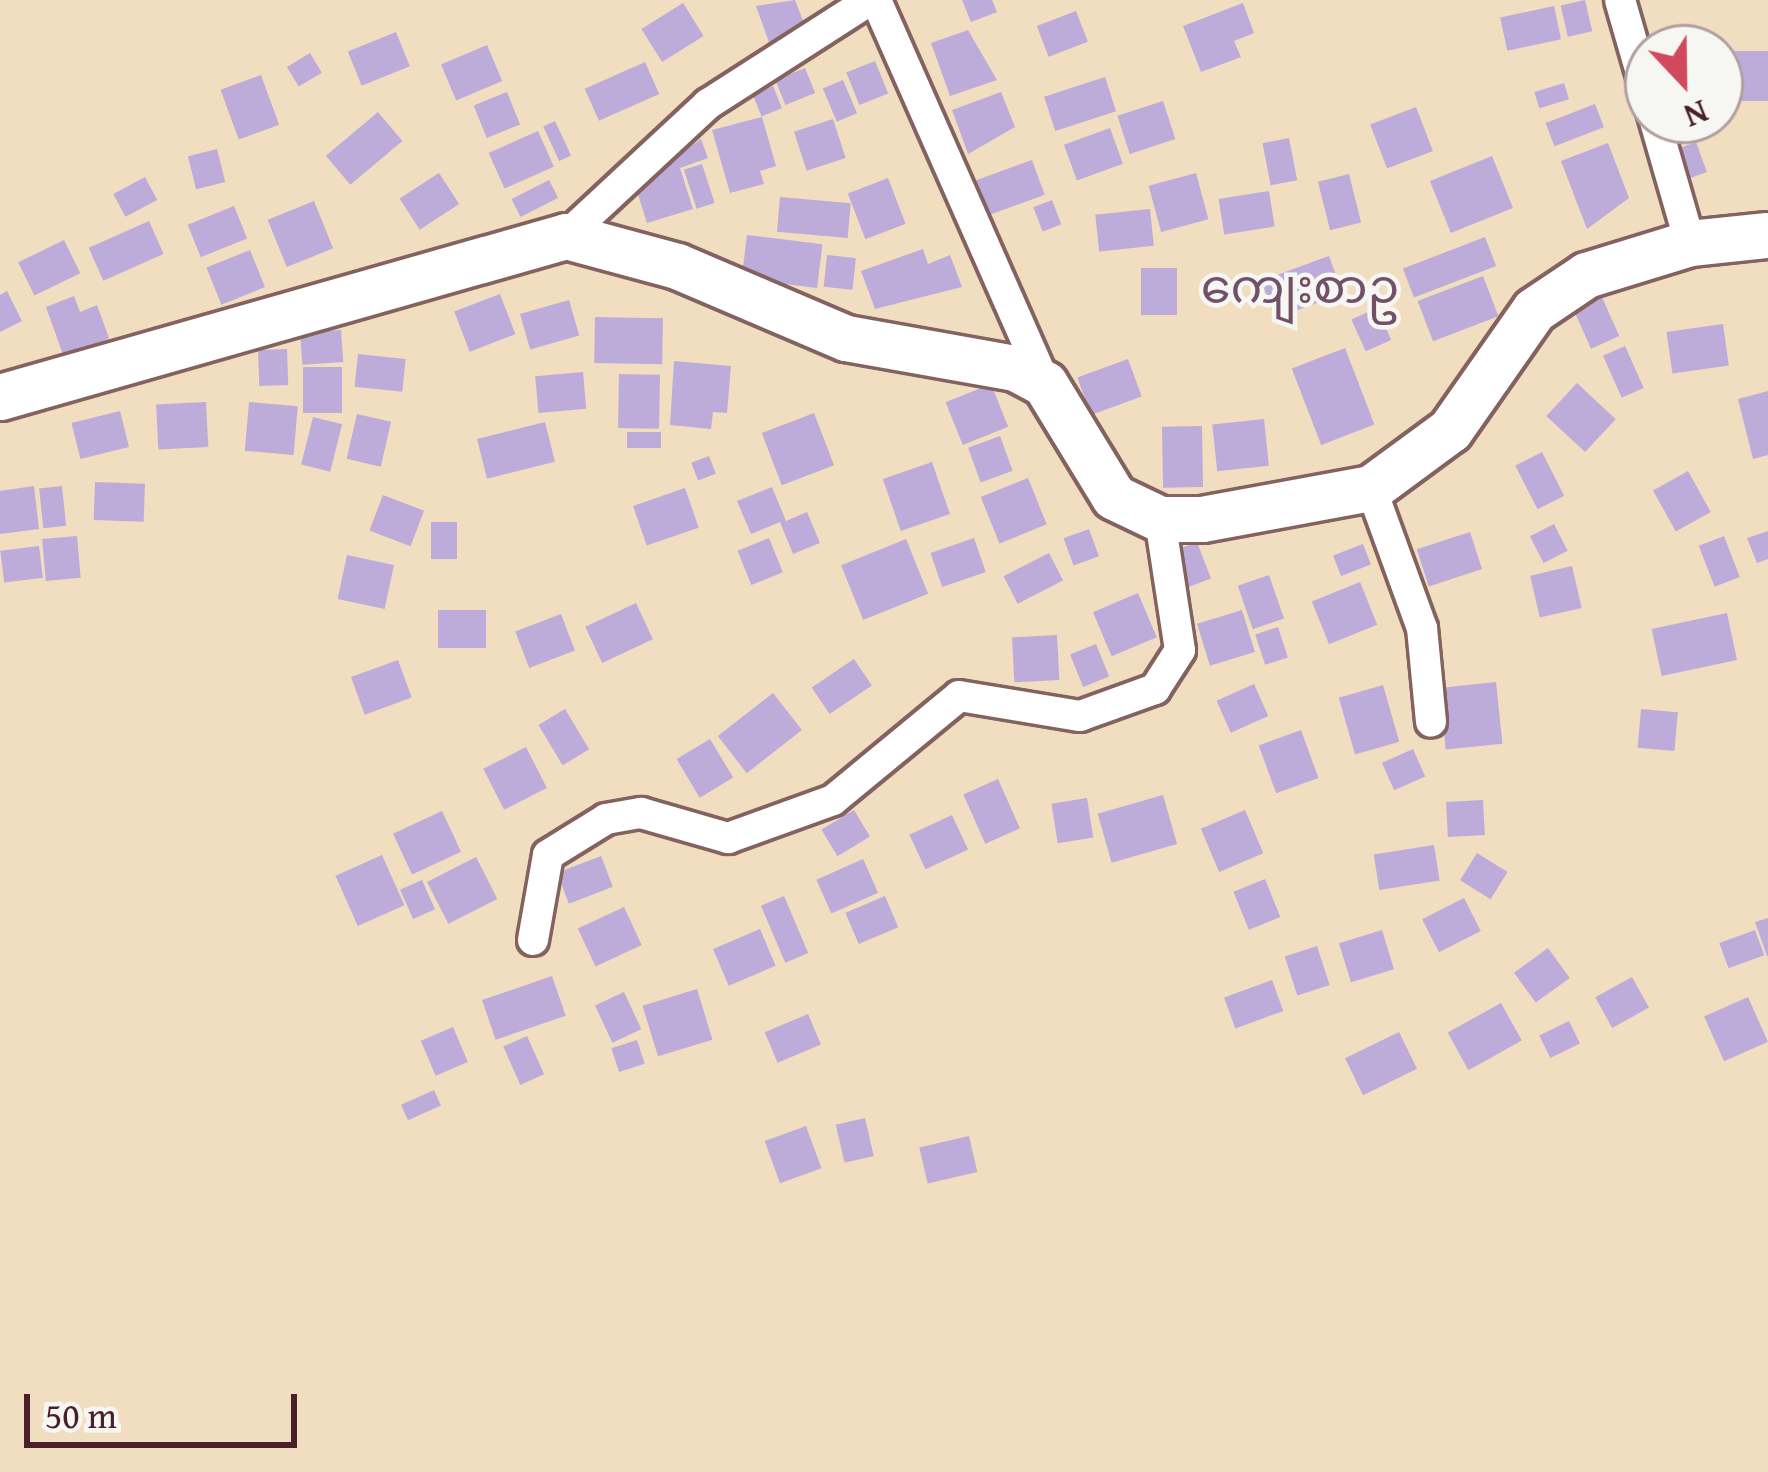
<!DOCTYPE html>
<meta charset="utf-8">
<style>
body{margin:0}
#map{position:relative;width:1768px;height:1472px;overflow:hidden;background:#f1ddbf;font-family:"Gentium Book Plus","Noto Sans Myanmar",serif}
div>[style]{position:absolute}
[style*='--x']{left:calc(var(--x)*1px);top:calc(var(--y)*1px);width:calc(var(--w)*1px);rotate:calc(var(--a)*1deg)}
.building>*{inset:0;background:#bdacda;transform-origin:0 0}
.roads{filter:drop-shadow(3px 0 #84625f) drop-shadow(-3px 0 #84625f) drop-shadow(0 3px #84625f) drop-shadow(0 -3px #84625f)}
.street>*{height:30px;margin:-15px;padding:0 15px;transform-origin:15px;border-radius:15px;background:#fff}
.secondary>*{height:45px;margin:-22.5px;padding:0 22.5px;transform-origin:22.5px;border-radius:22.5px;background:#fff}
span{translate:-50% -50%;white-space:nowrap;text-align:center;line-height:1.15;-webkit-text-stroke:9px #f6f6f2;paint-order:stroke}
.quarter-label{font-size:48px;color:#725068}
.north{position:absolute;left:1624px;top:24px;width:120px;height:120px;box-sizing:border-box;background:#f6f6f2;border:3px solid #b1a0a2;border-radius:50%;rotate:158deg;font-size:33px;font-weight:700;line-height:48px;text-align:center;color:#4a1f2b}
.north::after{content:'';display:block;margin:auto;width:42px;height:54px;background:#d1495b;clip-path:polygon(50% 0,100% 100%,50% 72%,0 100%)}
.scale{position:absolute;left:24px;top:1394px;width:273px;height:54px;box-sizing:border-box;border:6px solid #4a1f2b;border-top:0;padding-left:15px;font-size:36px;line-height:42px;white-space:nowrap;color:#4a1f2b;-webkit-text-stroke:9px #f6f6f2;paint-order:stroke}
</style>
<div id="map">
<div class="building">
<div style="clip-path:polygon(795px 0,807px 31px,770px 45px,756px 6px)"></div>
<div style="clip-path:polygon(962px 0,992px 0,997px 12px,971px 22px)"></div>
<div style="left:1585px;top:0;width:32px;height:25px;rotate:77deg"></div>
<div style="left:683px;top:3px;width:39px;height:49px;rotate:58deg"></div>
<div style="clip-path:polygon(1243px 3px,1254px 33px,1234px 41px,1241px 57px,1201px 72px,1183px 26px)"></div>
<div style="left:1554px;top:6px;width:34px;height:55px;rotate:78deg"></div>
<div style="left:1076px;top:11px;width:33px;height:42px;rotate:69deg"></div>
<div style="clip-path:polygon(968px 30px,997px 80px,950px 96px,931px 43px)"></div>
<div style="left:396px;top:32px;width:37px;height:52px;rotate:68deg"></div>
<div style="left:487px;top:45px;width:39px;height:50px;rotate:67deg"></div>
<div style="left:1768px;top:51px;width:50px;height:48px;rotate:90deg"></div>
<div style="left:310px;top:53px;width:23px;height:27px;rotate:59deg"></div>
<div style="left:875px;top:61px;width:35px;height:31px;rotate:68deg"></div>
<div style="left:645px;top:62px;width:35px;height:66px;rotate:66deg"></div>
<div style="left:805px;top:68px;width:27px;height:32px;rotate:68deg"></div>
<div style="left:261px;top:75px;width:53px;height:43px;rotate:70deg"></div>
<div style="left:1105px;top:77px;width:36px;height:64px;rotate:72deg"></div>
<div style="left:843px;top:80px;width:36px;height:22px;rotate:67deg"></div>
<div style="left:1564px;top:83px;width:17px;height:31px;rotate:73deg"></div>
<div style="left:773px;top:86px;width:24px;height:22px;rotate:68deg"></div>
<div style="left:507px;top:92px;width:35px;height:36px;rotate:68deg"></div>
<div style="clip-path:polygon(1001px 92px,1015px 127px,968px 154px,952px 110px)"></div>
<div style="left:1163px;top:101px;width:40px;height:48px;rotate:72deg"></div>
<div style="left:1595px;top:104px;width:25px;height:53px;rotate:69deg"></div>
<div style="left:1416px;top:107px;width:47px;height:49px;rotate:69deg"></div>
<div style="left:378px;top:112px;width:38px;height:68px;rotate:50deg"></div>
<div style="clip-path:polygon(762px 117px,776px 166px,760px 171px,764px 184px,730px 193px,712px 130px)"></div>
<div style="left:833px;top:119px;width:41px;height:41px;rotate:72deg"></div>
<div style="left:555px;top:121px;width:38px;height:13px;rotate:65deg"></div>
<div style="left:1110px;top:128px;width:38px;height:49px;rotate:70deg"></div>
<div style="left:538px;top:131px;width:39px;height:54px;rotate:66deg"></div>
<div style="left:1289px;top:138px;width:43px;height:27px;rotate:79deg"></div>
<div style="clip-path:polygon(701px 139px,708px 158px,680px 168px,693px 209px,647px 223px,635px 185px)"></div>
<div style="left:1696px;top:142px;width:32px;height:27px;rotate:70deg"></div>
<div style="clip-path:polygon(1608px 143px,1629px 198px,1587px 229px,1561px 161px)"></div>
<div style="left:217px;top:149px;width:34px;height:30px;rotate:76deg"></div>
<div style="left:1492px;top:156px;width:56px;height:67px;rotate:68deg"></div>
<div style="left:1032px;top:160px;width:37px;height:66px;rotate:70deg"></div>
<div style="left:702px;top:164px;width:41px;height:19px;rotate:72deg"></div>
<div style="left:439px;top:173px;width:37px;height:47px;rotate:57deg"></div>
<div style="left:1196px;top:173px;width:48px;height:49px;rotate:75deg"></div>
<div style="left:1349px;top:174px;width:50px;height:32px;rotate:76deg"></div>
<div style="left:145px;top:177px;width:26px;height:36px;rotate:62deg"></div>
<div style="left:888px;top:178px;width:49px;height:43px;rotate:69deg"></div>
<div style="left:549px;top:180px;width:20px;height:42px;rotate:63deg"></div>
<div style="left:1269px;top:191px;width:36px;height:51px;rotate:81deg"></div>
<div style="left:780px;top:197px;width:71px;height:35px;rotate:5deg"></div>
<div style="left:1052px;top:200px;width:26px;height:20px;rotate:69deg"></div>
<div style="left:314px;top:201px;width:51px;height:50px;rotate:68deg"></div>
<div style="left:234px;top:206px;width:35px;height:50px;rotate:68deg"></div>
<div style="left:1150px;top:209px;width:37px;height:55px;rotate:84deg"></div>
<div style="left:149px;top:221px;width:36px;height:66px;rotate:66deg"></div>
<div style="left:747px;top:235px;width:76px;height:44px;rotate:7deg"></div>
<div style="left:1485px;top:237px;width:31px;height:88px;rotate:69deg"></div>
<div style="left:64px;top:240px;width:37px;height:51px;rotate:64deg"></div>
<div style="clip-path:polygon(923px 249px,928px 264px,950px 255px,962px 287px,875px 309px,861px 271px)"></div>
<div style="left:250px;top:250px;width:40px;height:47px;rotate:68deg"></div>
<div style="left:827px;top:255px;width:29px;height:32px;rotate:6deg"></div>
<div style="left:1329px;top:256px;width:40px;height:72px;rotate:70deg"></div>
<div style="left:1141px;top:268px;width:36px;height:47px"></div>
<div style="left:1483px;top:276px;width:43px;height:70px;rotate:69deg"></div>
<div style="clip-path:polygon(7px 291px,22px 321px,0 332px,0 295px)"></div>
<div style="left:500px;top:294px;width:43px;height:49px;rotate:69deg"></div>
<div style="left:1601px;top:295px;width:45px;height:31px;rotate:66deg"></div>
<div style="clip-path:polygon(74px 296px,80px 312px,97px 305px,109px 338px,66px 363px,46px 307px)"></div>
<div style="left:569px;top:300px;width:37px;height:51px;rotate:74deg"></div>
<div style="left:1377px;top:308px;width:35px;height:28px;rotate:66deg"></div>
<div style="left:595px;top:317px;width:68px;height:46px;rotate:1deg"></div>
<div style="left:1723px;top:324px;width:42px;height:57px;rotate:82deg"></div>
<div style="left:341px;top:330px;width:32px;height:41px;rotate:86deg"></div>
<div style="left:1625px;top:346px;width:46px;height:24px;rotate:66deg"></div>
<div style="left:1345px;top:348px;width:82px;height:57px;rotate:69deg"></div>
<div style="left:287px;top:349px;width:36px;height:29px;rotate:88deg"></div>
<div style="left:358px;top:354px;width:48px;height:33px;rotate:6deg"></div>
<div style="left:1128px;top:359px;width:40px;height:54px;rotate:70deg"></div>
<div style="clip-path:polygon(674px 361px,731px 366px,727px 413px,713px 412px,711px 429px,670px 425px)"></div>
<div style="left:303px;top:367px;width:39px;height:46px"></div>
<div style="left:583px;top:372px;width:37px;height:48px;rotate:85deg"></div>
<div style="left:619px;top:374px;width:41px;height:54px;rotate:1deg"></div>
<div style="left:1577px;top:383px;width:53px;height:45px;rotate:43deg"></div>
<div style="left:991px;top:384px;width:46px;height:49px;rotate:68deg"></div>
<div style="clip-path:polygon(1768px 391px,1768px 455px,1753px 459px,1738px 399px)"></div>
<div style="left:206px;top:402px;width:45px;height:50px;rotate:87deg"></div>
<div style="left:249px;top:402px;width:49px;height:49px;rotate:5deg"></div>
<div style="left:120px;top:411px;width:37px;height:50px;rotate:76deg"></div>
<div style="left:814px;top:413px;width:56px;height:56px;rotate:69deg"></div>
<div style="left:357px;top:414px;width:35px;height:46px;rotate:13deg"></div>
<div style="left:313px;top:417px;width:30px;height:49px;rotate:14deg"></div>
<div style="left:1264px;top:419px;width:47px;height:52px;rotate:84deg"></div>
<div style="left:545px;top:422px;width:41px;height:70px;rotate:76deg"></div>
<div style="left:1202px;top:426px;width:61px;height:40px;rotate:89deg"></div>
<div style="left:627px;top:432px;width:34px;height:16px"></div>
<div style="left:1000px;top:436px;width:37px;height:34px;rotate:70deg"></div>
<div style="left:1542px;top:452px;width:49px;height:30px;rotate:63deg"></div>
<div style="left:709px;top:456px;width:19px;height:19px;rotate:69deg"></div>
<div style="left:932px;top:462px;width:55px;height:52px;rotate:71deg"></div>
<div style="left:1688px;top:471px;width:47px;height:40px;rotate:61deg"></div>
<div style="left:1028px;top:478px;width:50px;height:51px;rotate:68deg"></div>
<div style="left:95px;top:482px;width:50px;height:38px;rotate:2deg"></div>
<div style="clip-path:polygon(34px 486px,39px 529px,0 534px,0 491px)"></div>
<div style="left:62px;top:486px;width:40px;height:23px;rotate:84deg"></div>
<div style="clip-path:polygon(772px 487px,786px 521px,807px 512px,820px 543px,793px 554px,780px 522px,751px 534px,737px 501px)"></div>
<div style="left:685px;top:488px;width:42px;height:55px;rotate:71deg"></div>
<div style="left:383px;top:495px;width:44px;height:38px;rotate:21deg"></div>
<div style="left:431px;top:522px;width:26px;height:37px"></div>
<div style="left:1554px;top:524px;width:30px;height:27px;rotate:63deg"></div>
<div style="left:1089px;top:529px;width:29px;height:27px;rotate:70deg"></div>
<div style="clip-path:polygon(1768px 531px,1768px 559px,1757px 563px,1747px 538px)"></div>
<div style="left:1470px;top:532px;width:39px;height:56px;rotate:72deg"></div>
<div style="left:77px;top:536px;width:42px;height:35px;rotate:85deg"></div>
<div style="left:1724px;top:536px;width:44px;height:27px;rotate:69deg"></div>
<div style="left:769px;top:538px;width:37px;height:34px;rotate:68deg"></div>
<div style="left:974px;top:538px;width:36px;height:46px;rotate:71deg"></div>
<div style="left:906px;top:539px;width:59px;height:70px;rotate:68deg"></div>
<div style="left:1197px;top:542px;width:39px;height:31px;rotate:69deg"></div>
<div style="left:1363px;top:544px;width:22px;height:32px;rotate:69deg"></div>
<div style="left:39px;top:546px;width:32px;height:39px;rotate:83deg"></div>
<div style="left:1049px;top:553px;width:31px;height:51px;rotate:63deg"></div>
<div style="left:347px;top:555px;width:48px;height:45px;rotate:12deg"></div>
<div style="left:1572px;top:566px;width:43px;height:43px;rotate:77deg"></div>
<div style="left:1269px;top:575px;width:46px;height:33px;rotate:71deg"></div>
<div style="left:1360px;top:582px;width:46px;height:52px;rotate:68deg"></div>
<div style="left:1138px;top:593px;width:48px;height:49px;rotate:67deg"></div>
<div style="left:636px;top:603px;width:40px;height:56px;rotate:65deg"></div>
<div style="left:438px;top:610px;width:48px;height:38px"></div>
<div style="left:1242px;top:610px;width:44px;height:47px;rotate:73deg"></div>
<div style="left:1727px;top:613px;width:48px;height:77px;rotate:78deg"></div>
<div style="left:561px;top:614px;width:39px;height:49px;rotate:69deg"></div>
<div style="left:1278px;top:627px;width:32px;height:24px;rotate:72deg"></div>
<div style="left:1057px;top:635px;width:45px;height:45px;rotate:87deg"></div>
<div style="left:1096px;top:644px;width:35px;height:28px;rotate:68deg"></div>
<div style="left:854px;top:659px;width:32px;height:51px;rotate:56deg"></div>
<div style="left:398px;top:660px;width:40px;height:50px;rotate:70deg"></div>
<div style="left:1496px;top:682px;width:62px;height:57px;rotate:84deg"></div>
<div style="left:1254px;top:684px;width:35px;height:41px;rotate:66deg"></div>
<div style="left:1383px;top:685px;width:59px;height:46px;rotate:74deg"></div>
<div style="left:773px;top:693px;width:47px;height:70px;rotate:52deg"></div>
<div style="left:565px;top:709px;width:47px;height:31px;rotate:59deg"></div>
<div style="left:1641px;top:709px;width:37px;height:39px;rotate:5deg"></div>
<div style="left:1301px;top:730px;width:51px;height:45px;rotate:70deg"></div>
<div style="left:710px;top:739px;width:45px;height:39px;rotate:59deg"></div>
<div style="left:526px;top:747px;width:46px;height:48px;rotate:63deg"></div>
<div style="left:1413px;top:749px;width:30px;height:34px;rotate:66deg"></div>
<div style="left:998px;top:779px;width:54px;height:38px;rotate:66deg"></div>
<div style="left:1163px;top:795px;width:51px;height:68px;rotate:74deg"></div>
<div style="left:1087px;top:798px;width:40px;height:36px;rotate:81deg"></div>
<div style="left:1483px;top:800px;width:35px;height:37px;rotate:87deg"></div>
<div style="left:854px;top:810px;width:31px;height:38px;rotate:59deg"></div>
<div style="left:1245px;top:810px;width:47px;height:48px;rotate:67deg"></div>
<div style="left:442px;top:811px;width:45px;height:54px;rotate:65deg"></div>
<div style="left:952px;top:815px;width:38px;height:47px;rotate:65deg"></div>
<div style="left:1434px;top:845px;width:36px;height:61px;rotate:81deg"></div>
<div style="left:1477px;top:853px;width:36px;height:32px;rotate:32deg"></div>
<div style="left:382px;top:855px;width:55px;height:51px;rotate:66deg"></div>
<div style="left:601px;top:856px;width:33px;height:47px;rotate:69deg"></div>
<div style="left:476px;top:857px;width:47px;height:55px;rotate:63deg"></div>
<div style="left:863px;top:859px;width:37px;height:51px;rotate:66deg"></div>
<div style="left:1265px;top:879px;width:41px;height:34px;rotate:68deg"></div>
<div style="left:422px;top:880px;width:32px;height:24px;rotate:66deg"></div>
<div style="left:784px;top:896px;width:62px;height:25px;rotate:67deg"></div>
<div style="left:885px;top:896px;width:34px;height:43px;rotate:67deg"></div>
<div style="left:1464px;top:898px;width:37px;height:47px;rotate:63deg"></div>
<div style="left:624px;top:907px;width:42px;height:51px;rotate:65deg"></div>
<div style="clip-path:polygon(1768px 918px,1768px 956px,1767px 956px,1755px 922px)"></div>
<div style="left:760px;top:929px;width:40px;height:51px;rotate:67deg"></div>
<div style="left:1382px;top:930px;width:41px;height:45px;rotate:73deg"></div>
<div style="left:1755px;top:930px;width:27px;height:38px;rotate:70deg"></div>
<div style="left:1317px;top:946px;width:41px;height:34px;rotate:72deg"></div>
<div style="left:1548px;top:948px;width:37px;height:42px;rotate:54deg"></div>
<div style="left:552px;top:976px;width:42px;height:74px;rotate:71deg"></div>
<div style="left:1632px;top:977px;width:35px;height:42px;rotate:61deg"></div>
<div style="left:1272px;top:980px;width:33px;height:51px;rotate:70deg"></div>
<div style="left:697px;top:989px;width:53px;height:57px;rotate:73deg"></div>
<div style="left:624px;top:992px;width:41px;height:32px;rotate:65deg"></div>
<div style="left:1748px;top:997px;width:49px;height:48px;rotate:66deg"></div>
<div style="left:1501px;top:1003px;width:43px;height:61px;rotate:61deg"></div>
<div style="left:808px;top:1014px;width:33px;height:47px;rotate:67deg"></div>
<div style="left:1569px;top:1021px;width:25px;height:33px;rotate:64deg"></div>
<div style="left:453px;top:1027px;width:38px;height:35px;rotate:67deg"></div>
<div style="left:1399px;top:1032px;width:41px;height:60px;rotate:64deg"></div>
<div style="left:527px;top:1036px;width:42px;height:26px;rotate:66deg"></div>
<div style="left:637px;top:1040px;width:25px;height:27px;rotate:72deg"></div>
<div style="left:434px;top:1090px;width:17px;height:36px;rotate:66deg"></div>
<div style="left:865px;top:1118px;width:39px;height:30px;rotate:77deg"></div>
<div style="left:806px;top:1126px;width:45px;height:44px;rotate:70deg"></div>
<div style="left:969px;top:1136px;width:37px;height:51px;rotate:77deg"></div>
</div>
<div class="roads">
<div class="street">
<div style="--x:876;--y:0;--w:420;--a:66.2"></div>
<div style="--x:1620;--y:0;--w:253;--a:73.9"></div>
<div style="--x:566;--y:236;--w:194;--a:-42.9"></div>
<div style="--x:708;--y:104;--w:193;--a:-32.7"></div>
<div style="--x:1371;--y:488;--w:149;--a:70"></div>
<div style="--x:1422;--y:628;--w:94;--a:84.5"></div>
<div style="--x:533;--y:940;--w:86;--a:-80"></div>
<div style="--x:548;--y:855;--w:68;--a:-31.8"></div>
<div style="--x:606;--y:819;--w:36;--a:-10"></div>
<div style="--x:641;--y:813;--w:91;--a:16"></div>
<div style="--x:728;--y:838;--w:112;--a:-19.9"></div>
<div style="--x:833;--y:800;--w:163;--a:-39.5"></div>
<div style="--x:959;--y:696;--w:123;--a:9.4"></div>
<div style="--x:1080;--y:716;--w:80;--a:-19.8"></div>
<div style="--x:1155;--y:689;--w:46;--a:-57.3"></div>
<div style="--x:1180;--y:650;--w:133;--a:-98.7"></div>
</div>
<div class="secondary">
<div style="--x:0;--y:397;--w:588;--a:-15.88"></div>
<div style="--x:566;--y:236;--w:115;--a:15.1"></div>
<div style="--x:677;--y:266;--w:184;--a:23.1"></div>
<div style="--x:846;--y:338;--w:172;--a:10.1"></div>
<div style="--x:1015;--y:368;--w:34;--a:28"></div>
<div style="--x:1045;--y:384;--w:132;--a:58.6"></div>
<div style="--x:1114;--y:497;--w:51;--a:25.6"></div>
<div style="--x:1160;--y:519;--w:42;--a:0"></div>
<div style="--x:1202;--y:519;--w:172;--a:-10.4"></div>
<div style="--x:1371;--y:488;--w:98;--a:-36.3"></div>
<div style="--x:1450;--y:430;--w:146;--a:-55"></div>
<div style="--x:1534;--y:310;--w:63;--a:-33.9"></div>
<div style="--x:1586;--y:275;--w:109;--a:-17.1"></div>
<div style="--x:1690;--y:243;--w:78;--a:-5.9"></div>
</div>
</div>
<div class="quarter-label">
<span style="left:1300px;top:286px">ကျေးစာဥ</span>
</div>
<div class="north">N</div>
<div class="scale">50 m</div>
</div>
